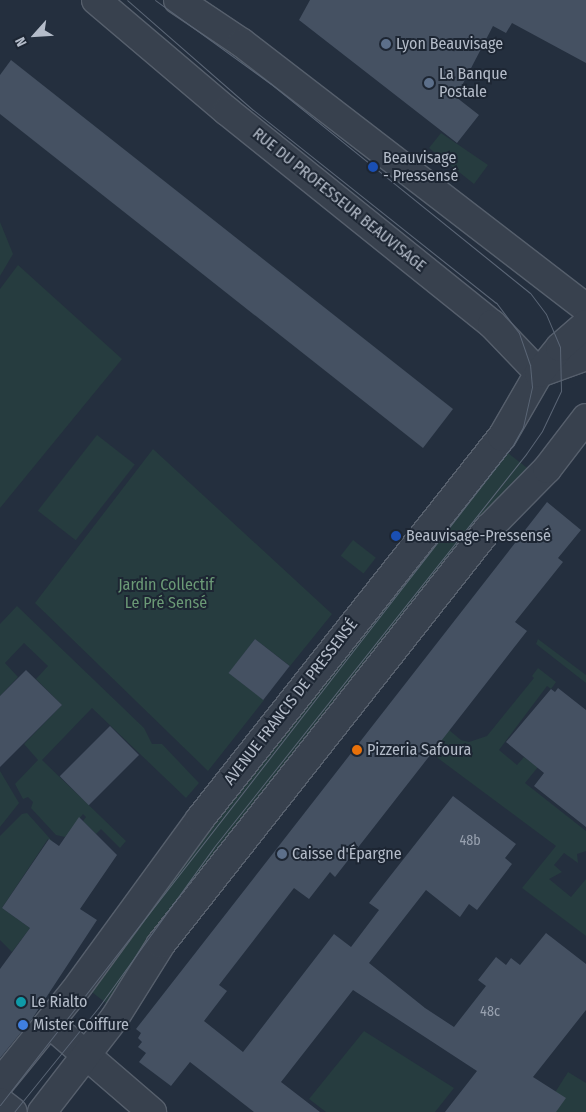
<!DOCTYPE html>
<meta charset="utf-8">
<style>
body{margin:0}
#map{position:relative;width:586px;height:1112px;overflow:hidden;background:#242f3e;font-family:"Fira Sans Condensed",sans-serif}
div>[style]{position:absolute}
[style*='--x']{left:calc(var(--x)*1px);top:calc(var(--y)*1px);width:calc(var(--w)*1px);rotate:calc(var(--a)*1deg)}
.green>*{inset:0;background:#263c3f;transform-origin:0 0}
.building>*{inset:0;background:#455162;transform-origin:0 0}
.roads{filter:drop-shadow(1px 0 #565f6c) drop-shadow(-1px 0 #565f6c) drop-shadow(0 1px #565f6c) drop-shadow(0 -1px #565f6c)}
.minor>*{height:28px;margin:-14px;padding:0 14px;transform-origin:14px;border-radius:14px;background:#38414e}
.tertiary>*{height:28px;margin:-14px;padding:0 14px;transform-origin:14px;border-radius:14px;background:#38414e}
.tram>*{height:1px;margin:-0.5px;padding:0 0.5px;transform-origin:0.5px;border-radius:0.5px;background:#5a6575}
.dots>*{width:14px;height:14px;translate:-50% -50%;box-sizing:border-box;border:2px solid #1d2633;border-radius:50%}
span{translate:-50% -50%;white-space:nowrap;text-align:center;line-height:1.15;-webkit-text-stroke:4px #1d2633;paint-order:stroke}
.number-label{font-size:14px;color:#98a1af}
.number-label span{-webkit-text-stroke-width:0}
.poi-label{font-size:16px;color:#b4bcc9}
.left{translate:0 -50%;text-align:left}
.street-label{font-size:16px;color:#b4bcc9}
.park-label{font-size:16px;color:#6b9a76}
.north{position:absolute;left:10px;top:10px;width:50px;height:50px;-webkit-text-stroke:4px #1d2633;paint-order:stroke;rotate:244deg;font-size:14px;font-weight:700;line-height:20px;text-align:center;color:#b4bcc9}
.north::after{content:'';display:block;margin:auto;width:18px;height:22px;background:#b4bcc9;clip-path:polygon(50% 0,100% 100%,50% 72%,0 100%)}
</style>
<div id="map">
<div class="green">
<div style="clip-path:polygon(441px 133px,488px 165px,474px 184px,429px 148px)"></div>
<div style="clip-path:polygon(0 222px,13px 254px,0 276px)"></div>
<div style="clip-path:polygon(18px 265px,122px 359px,0 508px,0 289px)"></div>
<div style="left:97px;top:435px;width:48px;height:96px;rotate:38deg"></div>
<div style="clip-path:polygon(153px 449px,332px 614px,290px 666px,255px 639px,229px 673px,264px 700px,208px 771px,35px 603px)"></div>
<div style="left:503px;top:449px;width:36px;height:681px;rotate:38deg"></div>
<div style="left:353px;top:540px;width:29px;height:20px;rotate:38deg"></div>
<div style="clip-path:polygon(17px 606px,144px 728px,152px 744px,162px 744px,199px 783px,186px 798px,92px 708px,42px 760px,126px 841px,120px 848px,101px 829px,96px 834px,83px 821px,86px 817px,83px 814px,65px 837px,56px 835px,31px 808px,33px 802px,28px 797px,23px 799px,15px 784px,38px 760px,24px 744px,62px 705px,36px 679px,48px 666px,24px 643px,5px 663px,18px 677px,0 696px,0 624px)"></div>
<div style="clip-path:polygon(538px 639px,586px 675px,586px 683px,536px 644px)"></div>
<div style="clip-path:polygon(538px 668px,556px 682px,551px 689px,547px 686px,499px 750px,517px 765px,524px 757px,538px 767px,525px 783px,586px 831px,586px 851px,577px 854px,578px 863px,564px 853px,554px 865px,562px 872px,549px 879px,571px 897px,586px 879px,586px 936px,522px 888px,556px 846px,431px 753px,449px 730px,461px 740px,469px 742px,487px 736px,534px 678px,532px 676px)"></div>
<div style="clip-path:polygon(0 771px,19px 803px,0 827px)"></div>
<div style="clip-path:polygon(27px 813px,53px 842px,48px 839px,2px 908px,30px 928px,12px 952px,0 940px,0 836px,22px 814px)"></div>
<div style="clip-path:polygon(364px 1031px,454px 1088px,435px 1112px,326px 1112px,309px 1099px)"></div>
<div style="clip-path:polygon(568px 1072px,586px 1083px,586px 1112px,556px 1112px,556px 1091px)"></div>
</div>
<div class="building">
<div style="clip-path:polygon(310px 0,586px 0,586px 63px,512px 23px,506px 33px,493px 26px,456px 97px,479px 115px,457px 143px,299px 20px)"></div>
<div style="clip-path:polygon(11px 60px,453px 409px,423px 448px,0 114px,0 75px)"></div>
<div style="clip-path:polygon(547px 502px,581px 530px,558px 558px,563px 562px,515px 622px,527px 631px,335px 877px,330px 872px,309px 899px,294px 888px,219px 985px,227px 991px,204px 1021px,243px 1052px,334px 934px,351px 947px,379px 910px,369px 903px,453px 796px,516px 844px,505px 858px,512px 864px,477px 910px,469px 904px,460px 917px,426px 890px,369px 963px,425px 1008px,454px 1027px,486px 986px,478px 980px,496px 957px,506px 965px,511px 958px,520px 965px,546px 933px,586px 964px,586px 1010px,533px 1077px,566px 1098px,556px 1112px,445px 1112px,477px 1071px,353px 990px,281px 1082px,320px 1112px,254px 1112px,190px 1062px,171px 1086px,139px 1062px,146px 1053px,138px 1047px,142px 1042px,138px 1038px,141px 1033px,136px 1029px)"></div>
<div style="left:255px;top:639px;width:44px;height:43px;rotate:38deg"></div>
<div style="clip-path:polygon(26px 670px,62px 705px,0 767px,0 696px)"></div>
<div style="clip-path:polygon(558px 688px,586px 710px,586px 827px,534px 786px,544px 773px,506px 742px,551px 689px,555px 692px)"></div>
<div style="left:110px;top:726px;width:41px;height:71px;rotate:45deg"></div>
<div style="clip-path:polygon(79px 817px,117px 855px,80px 909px,97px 920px,32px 1019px,0 1058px,0 969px,30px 928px,2px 908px,49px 839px,59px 846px)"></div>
</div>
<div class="roads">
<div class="minor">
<div style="--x:50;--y:1024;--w:135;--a:40.8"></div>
</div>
<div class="tertiary">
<div style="--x:96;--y:0;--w:172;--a:40.3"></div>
<div style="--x:227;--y:111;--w:340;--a:38.8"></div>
<div style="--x:492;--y:324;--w:68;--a:46.2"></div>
<div style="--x:178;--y:0;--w:77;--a:33.9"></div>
<div style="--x:242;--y:43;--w:434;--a:37.6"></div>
<div style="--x:539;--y:373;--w:50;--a:-19.9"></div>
<div style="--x:0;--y:1083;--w:117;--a:-50.9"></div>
<div style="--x:74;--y:992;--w:214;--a:-53.9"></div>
<div style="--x:200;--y:819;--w:487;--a:-51.7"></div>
<div style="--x:502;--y:437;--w:74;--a:-60"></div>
<div style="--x:539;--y:373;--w:33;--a:-51"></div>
<div style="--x:560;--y:347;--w:35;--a:-41"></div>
<div style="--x:0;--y:1102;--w:16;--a:38"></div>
<div style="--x:42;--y:1112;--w:118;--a:-52.3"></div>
<div style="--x:114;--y:1019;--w:89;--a:-57.9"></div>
<div style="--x:161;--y:944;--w:530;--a:-51.75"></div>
<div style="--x:489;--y:528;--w:83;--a:-45.5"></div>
<div style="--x:547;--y:469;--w:64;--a:-52.6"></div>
</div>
</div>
<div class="tram">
<div style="--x:0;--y:1105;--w:836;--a:-52.14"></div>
<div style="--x:513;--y:445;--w:21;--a:-61"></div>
<div style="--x:523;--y:427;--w:41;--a:-77.3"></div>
<div style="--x:532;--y:387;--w:22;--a:-95"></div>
<div style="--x:530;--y:365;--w:34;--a:-109"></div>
<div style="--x:519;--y:333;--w:38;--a:-127"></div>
<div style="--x:496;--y:303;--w:310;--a:-141.5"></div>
<div style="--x:253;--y:110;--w:167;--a:-138.9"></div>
<div style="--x:14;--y:1112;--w:134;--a:-51.1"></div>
<div style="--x:98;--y:1008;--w:198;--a:-54.2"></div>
<div style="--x:214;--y:847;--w:502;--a:-51.55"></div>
<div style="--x:526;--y:454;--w:28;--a:-55"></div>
<div style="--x:542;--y:431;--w:44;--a:-64.6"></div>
<div style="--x:561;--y:391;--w:44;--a:-91.3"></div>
<div style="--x:560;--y:347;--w:36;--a:-113"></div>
<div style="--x:546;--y:314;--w:26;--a:-127"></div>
<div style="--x:530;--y:293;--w:333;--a:-141.1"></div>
<div style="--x:271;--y:84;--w:143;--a:-144.1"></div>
</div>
<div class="dots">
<div style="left:386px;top:44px;background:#5c6f8a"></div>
<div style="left:429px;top:83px;background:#5c6f8a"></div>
<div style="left:373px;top:167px;background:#1a4fb4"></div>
<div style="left:396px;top:536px;background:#1a4fb4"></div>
<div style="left:357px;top:750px;background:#e8710a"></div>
<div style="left:282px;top:854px;background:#5c6f8a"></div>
<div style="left:21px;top:1002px;background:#0f9aa8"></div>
<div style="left:23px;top:1025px;background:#3f7fe0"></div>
</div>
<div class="number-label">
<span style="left:470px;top:841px">48b</span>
<span style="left:490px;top:1012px">48c</span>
</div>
<div class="poi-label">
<span class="left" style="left:396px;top:44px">Lyon Beauvisage</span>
<span class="left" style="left:439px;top:83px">La Banque<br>Postale</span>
<span class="left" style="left:383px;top:167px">Beauvisage<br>- Pressensé</span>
<span class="left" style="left:406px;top:536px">Beauvisage-Pressensé</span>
<span class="left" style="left:367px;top:750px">Pizzeria Safoura</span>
<span class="left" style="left:292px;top:854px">Caisse d'Épargne</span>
<span class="left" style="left:31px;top:1002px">Le Rialto</span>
<span class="left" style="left:33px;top:1025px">Mister Coiffure</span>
</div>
<div class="street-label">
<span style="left:339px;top:200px;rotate:39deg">RUE DU PROFESSEUR BEAUVISAGE</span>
<span style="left:291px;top:702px;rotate:-52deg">AVENUE FRANCIS DE PRESSENSÉ</span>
</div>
<div class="park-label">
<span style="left:166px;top:594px">Jardin Collectif<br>Le Pré Sensé</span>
</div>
<div class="north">N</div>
</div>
